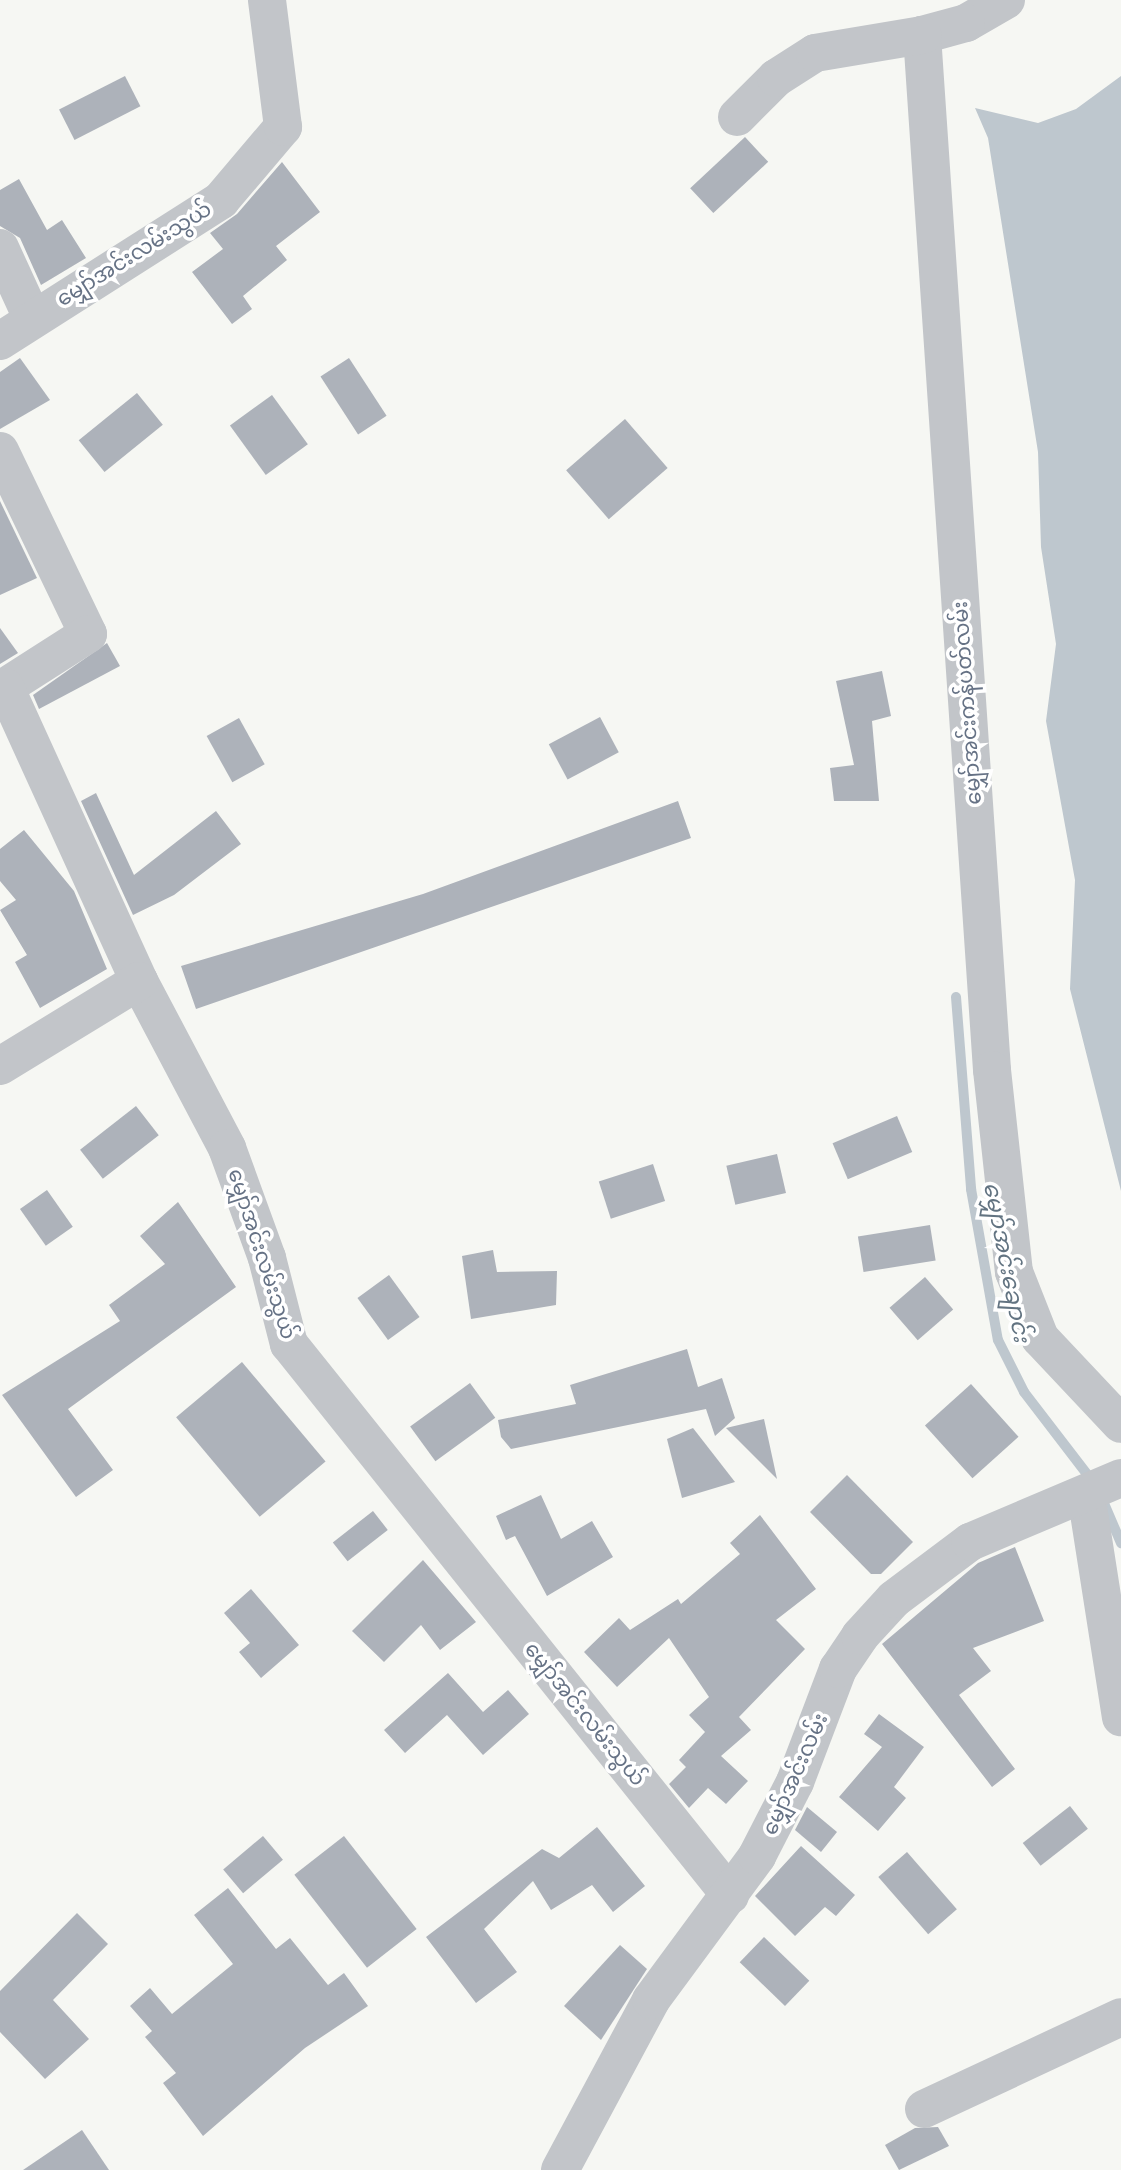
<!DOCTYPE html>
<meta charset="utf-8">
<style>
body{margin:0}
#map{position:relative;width:1121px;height:2170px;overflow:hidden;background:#f6f7f3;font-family:Raleway,"Noto Sans Myanmar",sans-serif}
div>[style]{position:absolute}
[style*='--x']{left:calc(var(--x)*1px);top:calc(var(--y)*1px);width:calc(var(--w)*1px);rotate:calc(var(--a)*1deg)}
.water>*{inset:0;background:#bec7ce}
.stream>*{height:10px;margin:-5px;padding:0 5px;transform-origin:5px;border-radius:5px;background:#bec7ce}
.building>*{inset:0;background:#adb2ba;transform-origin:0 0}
.minor>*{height:38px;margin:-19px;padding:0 19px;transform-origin:19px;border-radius:19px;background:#c2c5c9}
span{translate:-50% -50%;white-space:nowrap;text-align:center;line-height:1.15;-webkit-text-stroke:7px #fff;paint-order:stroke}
.street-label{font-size:21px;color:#667285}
.water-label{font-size:23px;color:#627381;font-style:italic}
</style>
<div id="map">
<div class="water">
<div style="clip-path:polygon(1121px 76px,1121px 1191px,1070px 989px,1075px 880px,1046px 721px,1056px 644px,1041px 547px,1038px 452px,988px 138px,975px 108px,1038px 123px,1076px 109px)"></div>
</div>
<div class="stream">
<div style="--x:956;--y:997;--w:193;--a:85.5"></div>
<div style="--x:971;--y:1189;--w:153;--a:79.9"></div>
<div style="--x:998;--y:1340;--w:58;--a:63.4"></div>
<div style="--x:1024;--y:1392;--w:113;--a:52.5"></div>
<div style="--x:1103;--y:1501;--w:46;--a:66.8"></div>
</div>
<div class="building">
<div style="left:125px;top:76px;width:34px;height:74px;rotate:63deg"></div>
<div style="left:745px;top:137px;width:34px;height:75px;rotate:47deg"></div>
<div style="clip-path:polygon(282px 162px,320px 212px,276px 246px,287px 260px,243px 296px,252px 309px,232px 324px,192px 272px,223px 249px,210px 233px,237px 214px)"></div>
<div style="clip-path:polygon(19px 179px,47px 230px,62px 220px,86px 258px,41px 285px,20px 238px,0 226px,0 190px)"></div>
<div style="clip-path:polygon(20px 358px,50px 400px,0 429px,0 372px)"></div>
<div style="left:349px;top:358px;width:69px;height:34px;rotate:57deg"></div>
<div style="left:137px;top:393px;width:41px;height:75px;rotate:51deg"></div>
<div style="left:272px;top:395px;width:61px;height:52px;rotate:54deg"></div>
<div style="left:625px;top:419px;width:65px;height:78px;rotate:49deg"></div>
<div style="clip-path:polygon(0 501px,37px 578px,0 595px)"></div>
<div style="clip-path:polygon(0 628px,18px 653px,0 664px)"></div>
<div style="clip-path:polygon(107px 643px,120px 666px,39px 709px,33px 695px)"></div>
<div style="clip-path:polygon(882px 671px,891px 716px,872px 721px,879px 801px,834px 801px,830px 768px,854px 765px,836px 681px)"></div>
<div style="left:600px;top:717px;width:40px;height:58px;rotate:62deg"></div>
<div style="left:239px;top:718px;width:53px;height:37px;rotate:61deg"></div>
<div style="clip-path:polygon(96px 793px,134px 875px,216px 811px,241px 844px,174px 895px,133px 915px,81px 801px)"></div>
<div style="clip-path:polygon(678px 801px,691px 838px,196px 1009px,181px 966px,423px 894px)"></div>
<div style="clip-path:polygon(24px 830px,74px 891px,107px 969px,40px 1008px,15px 962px,27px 955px,0 910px,16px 900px,0 881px,0 849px)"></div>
<div style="left:136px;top:1106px;width:37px;height:71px;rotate:52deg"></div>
<div style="left:897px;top:1116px;width:39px;height:70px;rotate:67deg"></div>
<div style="left:777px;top:1154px;width:40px;height:52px;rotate:77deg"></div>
<div style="left:653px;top:1164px;width:39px;height:57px;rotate:72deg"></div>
<div style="left:47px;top:1190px;width:45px;height:33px;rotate:55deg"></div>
<div style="clip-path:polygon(178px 1202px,236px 1287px,68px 1409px,113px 1470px,76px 1497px,2px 1395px,120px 1321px,109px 1305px,165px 1264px,140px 1236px)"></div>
<div style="left:930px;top:1225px;width:36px;height:73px;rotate:81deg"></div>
<div style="clip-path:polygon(493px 1250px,497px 1272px,557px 1271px,556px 1305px,471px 1319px,462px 1256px)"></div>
<div style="left:389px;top:1275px;width:52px;height:39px;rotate:54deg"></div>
<div style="left:925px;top:1277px;width:43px;height:47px;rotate:49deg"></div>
<div style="clip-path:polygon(687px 1349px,698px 1387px,722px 1378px,735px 1418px,715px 1436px,706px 1409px,511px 1449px,501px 1437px,498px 1420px,576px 1404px,570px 1385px)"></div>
<div style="left:242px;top:1362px;width:130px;height:86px;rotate:50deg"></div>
<div style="left:470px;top:1383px;width:43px;height:74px;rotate:54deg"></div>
<div style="left:971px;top:1384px;width:71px;height:62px;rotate:48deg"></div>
<div style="clip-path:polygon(764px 1419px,777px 1479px,726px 1428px)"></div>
<div style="clip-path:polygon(693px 1428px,735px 1482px,682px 1498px,667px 1439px)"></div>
<div style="clip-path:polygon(847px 1475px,913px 1542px,881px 1574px,871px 1574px,810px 1512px)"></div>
<div style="clip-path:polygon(541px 1495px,561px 1539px,592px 1521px,613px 1557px,547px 1596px,515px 1536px,506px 1540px,496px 1516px)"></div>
<div style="left:373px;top:1511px;width:24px;height:51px;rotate:52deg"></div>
<div style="clip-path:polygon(760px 1515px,816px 1589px,776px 1620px,805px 1649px,739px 1717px,751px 1730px,721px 1756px,748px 1781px,726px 1804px,708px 1788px,689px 1808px,669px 1784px,686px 1767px,679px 1760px,705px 1732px,689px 1715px,709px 1697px,669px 1638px,617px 1687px,584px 1652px,619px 1618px,630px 1630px,678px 1599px,681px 1604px,740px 1554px,730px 1543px)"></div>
<div style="clip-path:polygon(1015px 1547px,1044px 1621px,973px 1648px,991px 1671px,959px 1695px,1015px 1769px,992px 1787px,882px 1644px,978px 1563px)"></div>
<div style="clip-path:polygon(423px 1560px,476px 1622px,440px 1650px,421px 1625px,384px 1662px,352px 1631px)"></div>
<div style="clip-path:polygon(251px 1589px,299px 1645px,261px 1678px,239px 1652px,250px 1643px,224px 1613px)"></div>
<div style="clip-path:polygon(448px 1673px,483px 1712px,508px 1690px,529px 1714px,483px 1755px,447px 1715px,405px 1753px,384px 1730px)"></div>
<div style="clip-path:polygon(879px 1714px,924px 1747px,894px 1787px,906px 1798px,878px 1831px,839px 1797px,882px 1747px,864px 1734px)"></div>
<div style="left:1070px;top:1806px;width:29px;height:60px;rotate:52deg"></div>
<div style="clip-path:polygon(807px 1807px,837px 1832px,821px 1852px,795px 1830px)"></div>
<div style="clip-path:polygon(597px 1827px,645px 1886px,613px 1912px,592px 1885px,551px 1910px,533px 1881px,484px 1929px,517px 1972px,476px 2003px,426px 1937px,542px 1849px,559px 1858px)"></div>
<div style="left:263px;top:1836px;width:31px;height:52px;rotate:50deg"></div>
<div style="left:344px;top:1836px;width:118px;height:63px;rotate:52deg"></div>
<div style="clip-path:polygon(801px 1846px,855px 1895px,836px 1916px,825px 1907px,795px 1936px,755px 1896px)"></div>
<div style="left:907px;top:1852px;width:76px;height:38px;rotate:49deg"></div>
<div style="clip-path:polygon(228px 1888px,276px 1949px,290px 1938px,328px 1985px,344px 1973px,368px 2006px,305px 2048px,203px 2136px,163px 2083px,176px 2073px,145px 2037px,152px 2031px,130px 2006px,150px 1988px,172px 2014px,233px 1964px,194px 1915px)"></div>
<div style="clip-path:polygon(77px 1913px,108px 1944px,53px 2000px,89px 2039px,45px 2079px,0 2032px,0 1991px)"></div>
<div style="left:764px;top:1937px;width:63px;height:35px;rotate:44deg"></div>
<div style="clip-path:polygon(620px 1945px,647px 1969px,601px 2040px,564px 2006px)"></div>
<div style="clip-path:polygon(938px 2127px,949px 2146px,899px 2170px,885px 2145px,915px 2128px)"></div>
<div style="clip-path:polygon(82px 2130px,109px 2170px,23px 2170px)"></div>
</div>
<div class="minor">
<div style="--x:1006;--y:0;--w:46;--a:150.1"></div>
<div style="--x:966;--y:23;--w:46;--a:164.7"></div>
<div style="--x:922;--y:35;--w:1037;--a:86.13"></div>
<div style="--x:992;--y:1070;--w:203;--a:83.8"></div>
<div style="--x:1014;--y:1272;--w:71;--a:68.5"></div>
<div style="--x:1040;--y:1338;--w:118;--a:46.7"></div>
<div style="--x:737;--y:117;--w:55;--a:-45"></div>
<div style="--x:776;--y:78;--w:46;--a:-32.7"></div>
<div style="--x:815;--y:53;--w:109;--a:-9.5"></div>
<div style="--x:0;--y:248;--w:77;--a:65.4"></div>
<div style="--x:0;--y:341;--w:262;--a:-32.5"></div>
<div style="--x:221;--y:200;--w:96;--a:-49.7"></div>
<div style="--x:283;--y:127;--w:128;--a:-97.2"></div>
<div style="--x:0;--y:451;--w:203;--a:64.3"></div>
<div style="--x:88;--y:634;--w:98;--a:147.4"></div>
<div style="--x:5;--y:687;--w:323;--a:65.5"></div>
<div style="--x:139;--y:981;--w:189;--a:62.2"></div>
<div style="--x:227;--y:1148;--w:117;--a:70"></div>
<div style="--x:267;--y:1258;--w:89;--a:75.7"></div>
<div style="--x:289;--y:1344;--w:706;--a:51.33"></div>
<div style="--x:0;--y:1066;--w:163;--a:-31.4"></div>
<div style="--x:1086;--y:1494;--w:226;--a:81.1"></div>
<div style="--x:924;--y:2109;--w:217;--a:-25"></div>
<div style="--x:560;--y:2170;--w:193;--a:-61.8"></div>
<div style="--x:651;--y:2000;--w:179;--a:-53.6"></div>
<div style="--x:757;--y:1856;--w:83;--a:-62.8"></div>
<div style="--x:795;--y:1782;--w:121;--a:-69.2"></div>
<div style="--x:838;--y:1669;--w:40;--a:-56"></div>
<div style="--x:860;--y:1636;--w:50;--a:-47.4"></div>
<div style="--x:894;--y:1599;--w:95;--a:-36.9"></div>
<div style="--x:970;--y:1542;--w:164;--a:-23"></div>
</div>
<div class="street-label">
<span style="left:134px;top:254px;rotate:-32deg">မျှော်အင်းလမ်းသွယ်</span>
<span style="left:967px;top:703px;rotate:-94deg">မျှော်အင်းကန်ပတ်လမ်း</span>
<span style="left:262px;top:1254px;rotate:72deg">မျှော်အင်းလမ်းသွယ်</span>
<span style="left:585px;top:1714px;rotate:51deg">မျှော်အင်းလမ်းသွယ်</span>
<span style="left:795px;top:1774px;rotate:-66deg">မျှော်အင်းလမ်း</span>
</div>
<div class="water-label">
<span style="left:1007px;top:1262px;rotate:79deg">မျှော်အင်းချောင်း</span>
</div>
</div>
